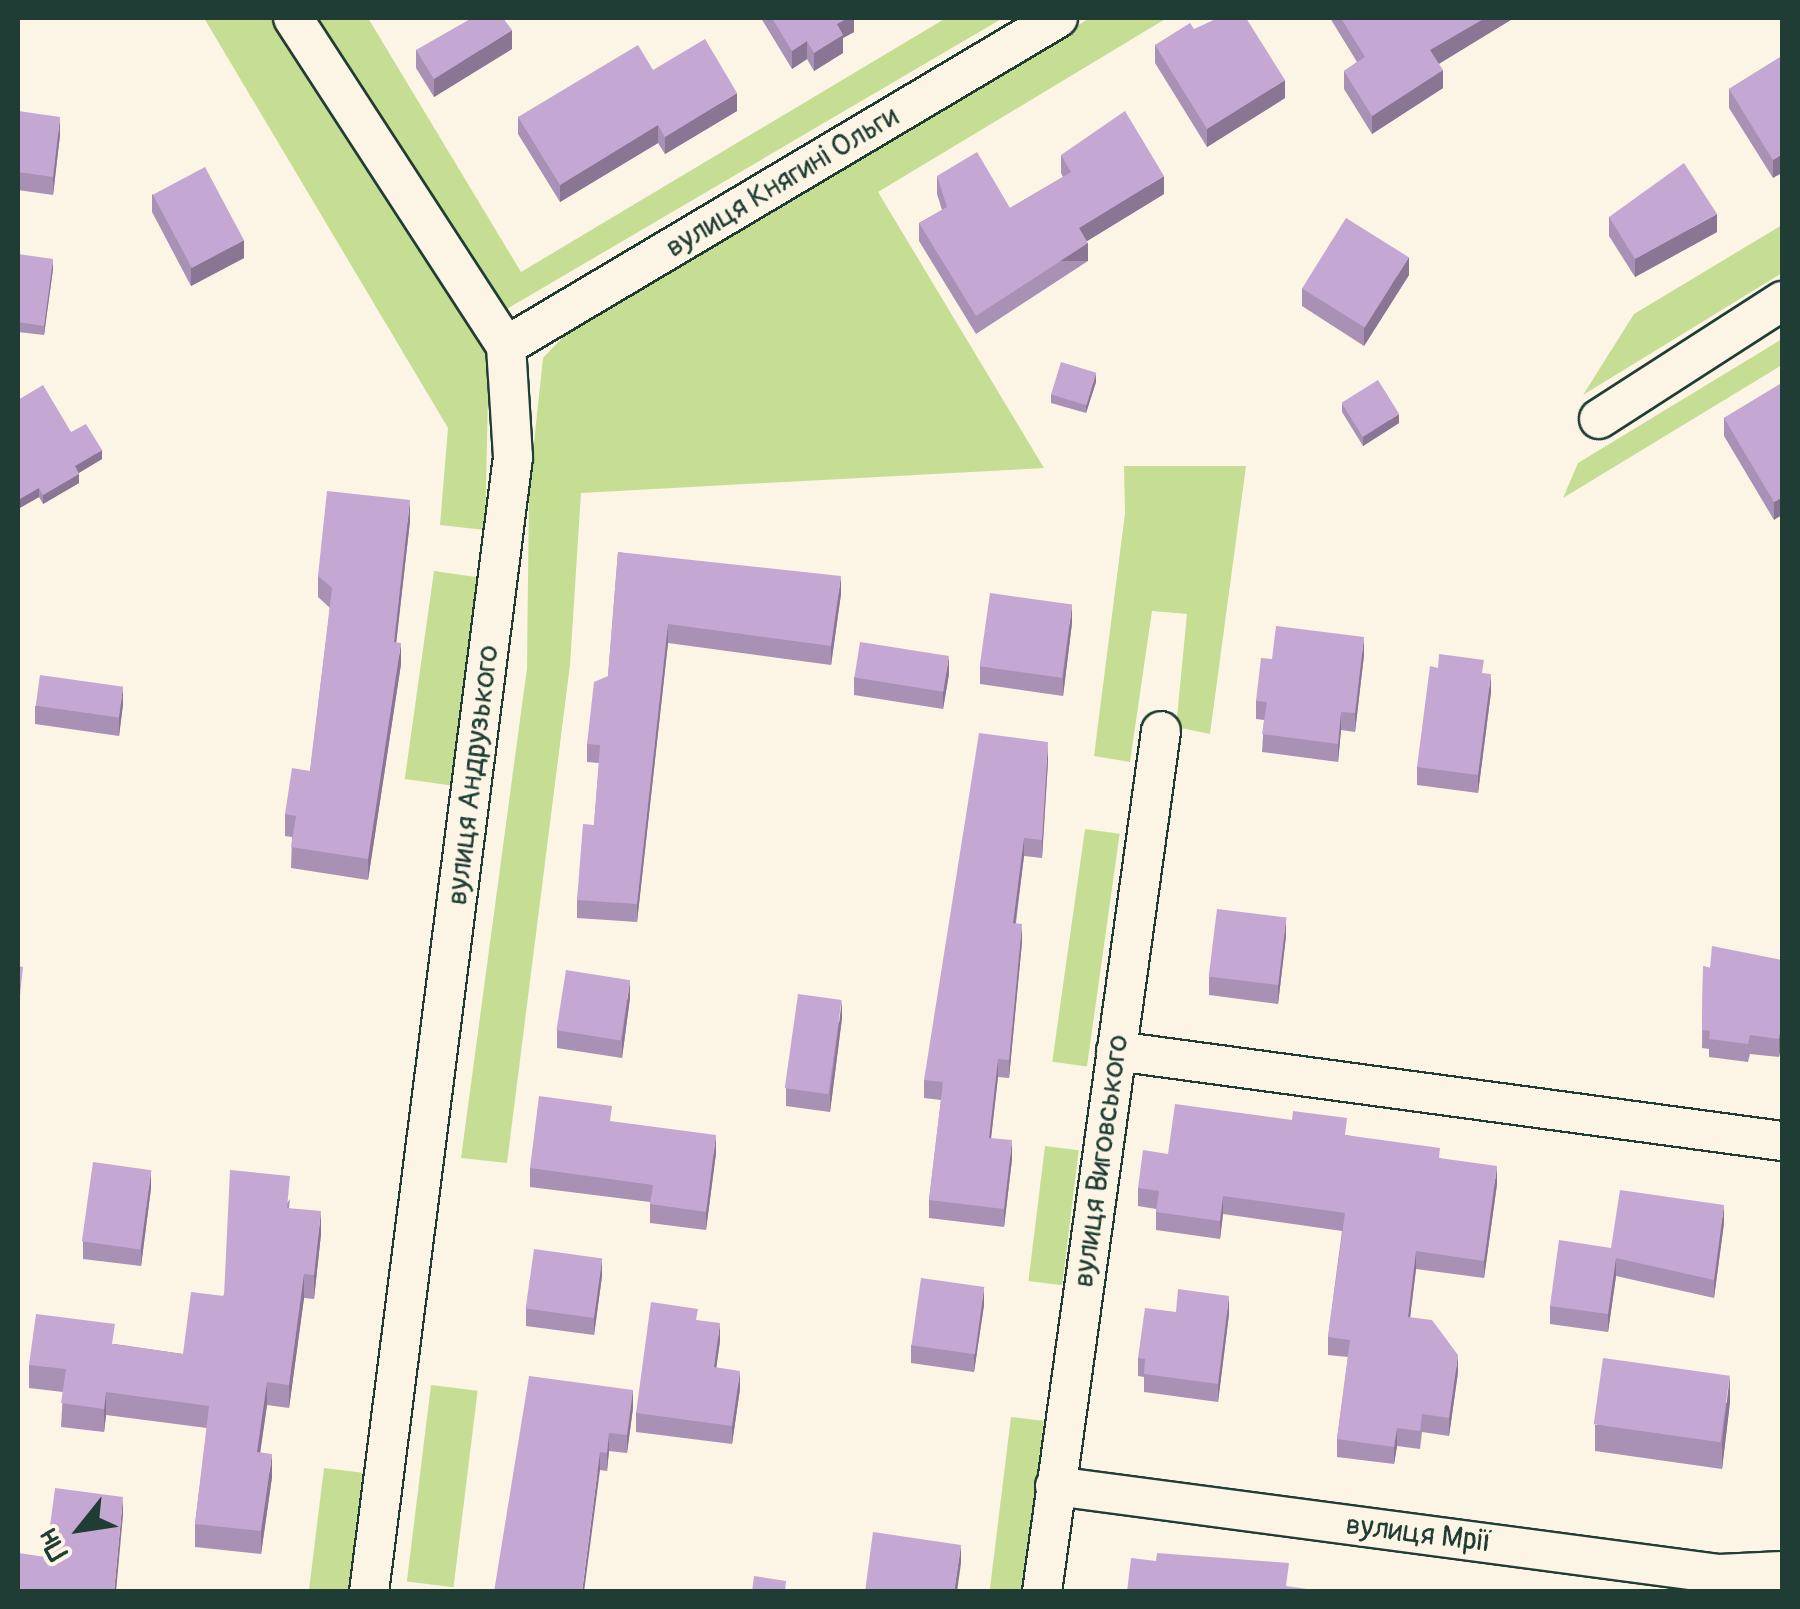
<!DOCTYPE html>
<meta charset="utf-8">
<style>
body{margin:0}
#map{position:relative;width:1800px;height:1609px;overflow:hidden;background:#fcf5e5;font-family:Pangolin,sans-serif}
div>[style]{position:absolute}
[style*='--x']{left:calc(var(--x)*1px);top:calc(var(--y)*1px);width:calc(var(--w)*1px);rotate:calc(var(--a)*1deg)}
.green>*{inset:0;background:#c5de94;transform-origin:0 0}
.roads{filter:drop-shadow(2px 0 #1f3d34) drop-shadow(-2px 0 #1f3d34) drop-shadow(0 2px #1f3d34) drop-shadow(0 -2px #1f3d34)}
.minor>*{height:38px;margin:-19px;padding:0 19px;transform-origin:19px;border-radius:19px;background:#fcf5e5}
.wall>*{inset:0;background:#a990b5}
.shaded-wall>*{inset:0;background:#8a7594;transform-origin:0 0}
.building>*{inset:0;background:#c5a7d3;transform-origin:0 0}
span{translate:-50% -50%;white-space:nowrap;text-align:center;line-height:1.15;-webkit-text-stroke:8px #fcf5e5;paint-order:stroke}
.street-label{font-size:30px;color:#1f3d34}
.frame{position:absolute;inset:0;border:20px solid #1f3d34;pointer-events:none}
.north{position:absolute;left:30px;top:1479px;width:100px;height:100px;-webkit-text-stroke:8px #fcf5e5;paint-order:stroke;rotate:240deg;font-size:28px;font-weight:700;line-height:40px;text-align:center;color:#1f3d34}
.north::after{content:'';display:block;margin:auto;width:35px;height:45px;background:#1f3d34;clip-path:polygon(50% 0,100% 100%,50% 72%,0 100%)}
</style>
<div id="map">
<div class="green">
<div style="clip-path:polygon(204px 18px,273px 18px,489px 354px,485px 530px,440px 525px,448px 428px)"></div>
<div style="clip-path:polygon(310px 18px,368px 18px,521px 272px,946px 18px,1003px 18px,500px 313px)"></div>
<div style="clip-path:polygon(1090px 18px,1167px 18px,878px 192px,1044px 468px,581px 493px,570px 665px,507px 1163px,461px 1158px,527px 668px,529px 490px,543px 358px,580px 319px)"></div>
<div style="clip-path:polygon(1782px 225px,1782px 273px,1583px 395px,1634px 314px)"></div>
<div style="clip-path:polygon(1782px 339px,1782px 365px,1563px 498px,1578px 463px)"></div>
<div style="clip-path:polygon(1124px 466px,1246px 466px,1210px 734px,1176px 727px,1187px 614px,1152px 611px,1130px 762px,1094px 756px,1125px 513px)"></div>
<div style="left:434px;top:571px;width:53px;height:210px;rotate:8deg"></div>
<div style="left:1085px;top:829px;width:35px;height:235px;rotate:8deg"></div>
<div style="left:1045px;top:1146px;width:34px;height:136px;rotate:7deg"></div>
<div style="left:431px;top:1385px;width:47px;height:198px;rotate:7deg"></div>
<div style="left:1011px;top:1417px;width:33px;height:176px;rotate:7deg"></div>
<div style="left:324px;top:1468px;width:39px;height:124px;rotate:7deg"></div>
</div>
<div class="roads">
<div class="minor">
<div style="--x:293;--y:18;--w:391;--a:57"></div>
<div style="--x:506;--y:346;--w:111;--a:86.4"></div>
<div style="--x:513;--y:457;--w:1144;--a:97.23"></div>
<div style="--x:506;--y:346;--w:642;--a:-30.72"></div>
<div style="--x:1599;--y:419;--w:218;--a:-32.8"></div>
<div style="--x:1116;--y:1051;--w:672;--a:7.7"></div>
<div style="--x:1055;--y:1486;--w:670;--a:7.55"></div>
<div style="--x:1719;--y:1574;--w:63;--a:-2.7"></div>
<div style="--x:1042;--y:1592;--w:869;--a:-82.13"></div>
</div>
</div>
<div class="wall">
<div style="clip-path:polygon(761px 18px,854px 18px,854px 32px,843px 38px,843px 53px,814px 71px,807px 59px,792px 69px)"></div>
<div style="clip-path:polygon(1330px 18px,1514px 18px,1439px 64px,1443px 88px,1372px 134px,1344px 89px,1344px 71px,1357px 62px)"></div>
<div style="clip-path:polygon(1194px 29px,1285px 98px,1207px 147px,1155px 63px,1155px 45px)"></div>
<div style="clip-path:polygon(512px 49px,434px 97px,416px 68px,416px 50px)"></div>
<div style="clip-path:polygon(1782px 56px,1773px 178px,1729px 108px,1729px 89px)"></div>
<div style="clip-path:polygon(653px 70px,737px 111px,665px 154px,658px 143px,560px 202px,518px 134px,518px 117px)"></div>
<div style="clip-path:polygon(18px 111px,60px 135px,53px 195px,18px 190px)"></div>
<div style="clip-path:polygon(1061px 155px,1164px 194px,1087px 241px,1088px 261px,976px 334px,919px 241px,919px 223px,942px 210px,937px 194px,937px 176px,1010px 208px,1063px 177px,1061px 173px)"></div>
<div style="clip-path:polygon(152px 194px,244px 258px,191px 286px,152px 212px)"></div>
<div style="clip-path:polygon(1609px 217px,1717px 232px,1635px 277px,1609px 236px)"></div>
<div style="clip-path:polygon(18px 254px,53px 269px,44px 335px,18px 332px)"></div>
<div style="clip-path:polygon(1409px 275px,1364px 346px,1302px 306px,1302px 288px)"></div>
<div style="clip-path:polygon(1096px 382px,1086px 413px,1051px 403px,1051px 394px)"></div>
<div style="clip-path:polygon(1782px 383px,1774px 520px,1724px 436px,1724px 418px)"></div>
<div style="clip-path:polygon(18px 400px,71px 432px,102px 459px,79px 473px,79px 483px,43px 504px,39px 497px,18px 509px)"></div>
<div style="clip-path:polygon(1342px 403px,1399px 423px,1363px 446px,1342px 412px)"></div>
<div style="clip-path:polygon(410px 521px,396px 642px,401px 664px,368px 880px,291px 868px,292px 837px,285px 836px,285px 814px,310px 771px,330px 608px,318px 597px,318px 576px)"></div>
<div style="clip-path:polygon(618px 552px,841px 594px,831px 665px,668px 643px,637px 922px,577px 918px,577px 900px,594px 825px,599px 763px,587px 762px,587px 744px,608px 676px)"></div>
<div style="clip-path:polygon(1072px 623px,1063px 696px,980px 684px,980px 666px)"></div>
<div style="clip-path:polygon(1364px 655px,1355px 732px,1341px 730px,1338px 762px,1262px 752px,1264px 720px,1256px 719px,1256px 701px,1272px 659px)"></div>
<div style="clip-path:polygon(1484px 673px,1491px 692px,1478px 793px,1417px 785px,1417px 767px)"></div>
<div style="clip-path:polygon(949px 674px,943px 709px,854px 695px,854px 677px)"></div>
<div style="clip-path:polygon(123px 704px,119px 736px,35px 724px,35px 706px)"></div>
<div style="clip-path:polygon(1048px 761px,1042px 858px,1024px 856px,1016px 923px,1022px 942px,1009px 1078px,998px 1077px,991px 1138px,1012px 1159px,1004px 1227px,929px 1218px,929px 1200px,941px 1100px,924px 1098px,924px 1080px)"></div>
<div style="clip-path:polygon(1286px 936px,1278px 1004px,1209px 995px,1209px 977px)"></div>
<div style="clip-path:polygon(1782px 960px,1782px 1038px,1779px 1057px,1750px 1054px,1748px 1062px,1709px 1057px,1709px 1049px,1702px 1048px,1703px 966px,1710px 968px)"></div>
<div style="clip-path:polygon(630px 998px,622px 1058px,557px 1048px,557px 1030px)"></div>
<div style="clip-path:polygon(842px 1018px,830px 1112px,786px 1106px,786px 1088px)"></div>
<div style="clip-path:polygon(1347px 1135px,1440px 1158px,1497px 1184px,1484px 1278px,1416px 1269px,1410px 1317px,1458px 1372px,1449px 1436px,1422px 1432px,1420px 1449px,1397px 1446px,1394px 1464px,1337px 1457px,1337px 1439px,1348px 1357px,1328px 1355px,1328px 1337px,1342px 1231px,1223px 1214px,1220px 1239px,1156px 1230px,1156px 1209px,1138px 1206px,1138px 1188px,1168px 1154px)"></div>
<div style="clip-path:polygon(716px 1153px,706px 1230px,650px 1223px,650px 1202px,530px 1187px,530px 1168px)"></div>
<div style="clip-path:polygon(151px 1188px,141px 1266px,83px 1259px,83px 1241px)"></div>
<div style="clip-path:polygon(290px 1199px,289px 1208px,321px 1234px,314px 1299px,304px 1298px,289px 1408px,267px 1405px,260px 1452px,272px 1477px,261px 1554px,195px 1547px,195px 1524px,207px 1428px,106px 1415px,104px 1432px,61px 1427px,63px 1392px,29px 1388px,29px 1365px,115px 1344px,183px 1354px)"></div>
<div style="clip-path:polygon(1724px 1223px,1714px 1298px,1616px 1276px,1608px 1332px,1550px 1324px,1550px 1306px,1611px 1248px)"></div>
<div style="clip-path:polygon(602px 1276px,594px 1335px,526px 1326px,526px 1308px)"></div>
<div style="clip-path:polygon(984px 1305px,974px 1372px,911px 1363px,911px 1345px)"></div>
<div style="clip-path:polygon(1176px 1312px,1229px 1314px,1218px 1402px,1144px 1392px,1144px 1377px,1138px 1376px,1138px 1358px)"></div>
<div style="clip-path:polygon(698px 1320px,720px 1341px,716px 1367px,740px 1389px,732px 1444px,636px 1432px,636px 1413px)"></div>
<div style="clip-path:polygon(633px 1390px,633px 1408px,627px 1453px,609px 1451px,607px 1471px,600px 1470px,494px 1592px)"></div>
<div style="clip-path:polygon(1730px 1402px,1722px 1469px,1595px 1451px,1595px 1425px)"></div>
</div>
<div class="shaded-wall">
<div style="clip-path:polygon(848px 18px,854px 18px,854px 32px,843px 38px,843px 53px,814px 71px,814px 53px,837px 24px)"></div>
<div style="clip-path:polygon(1485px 18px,1514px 18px,1430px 69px,1430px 50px)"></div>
<div style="clip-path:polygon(512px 30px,512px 49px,434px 97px,434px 79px)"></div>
<div style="clip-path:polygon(807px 41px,807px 59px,792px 69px,792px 51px)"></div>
<div style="clip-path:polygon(1443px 70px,1443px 88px,1372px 134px,1372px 116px)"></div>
<div style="clip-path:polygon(1285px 80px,1285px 98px,1207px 147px,1207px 129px)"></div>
<div style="clip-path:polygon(737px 93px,737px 111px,665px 154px,665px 137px)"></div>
<div style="clip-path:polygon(60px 117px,60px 135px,53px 195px,53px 177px)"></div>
<div style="clip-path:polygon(658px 125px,658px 143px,560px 202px,560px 185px)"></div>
<div style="clip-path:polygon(1782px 154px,1782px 173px,1773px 178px,1773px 160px)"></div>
<div style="clip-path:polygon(1164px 176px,1164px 194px,1079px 246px,1079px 228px)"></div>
<div style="clip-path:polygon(1717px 214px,1717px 232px,1635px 277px,1635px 259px)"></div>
<div style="clip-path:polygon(244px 240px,244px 258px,191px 286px,191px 268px)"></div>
<div style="left:1088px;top:243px;width:18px;height:134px;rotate:90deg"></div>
<div style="clip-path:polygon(1409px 257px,1409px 275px,1364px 346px,1364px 328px)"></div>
<div style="clip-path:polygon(53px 259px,53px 269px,44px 335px,44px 326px)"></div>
<div style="clip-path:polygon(1096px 373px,1096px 382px,1086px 413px,1086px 404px)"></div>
<div style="clip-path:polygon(1399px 414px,1399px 423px,1363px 446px,1363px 437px)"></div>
<div style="clip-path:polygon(102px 450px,102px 459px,75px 475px,75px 466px)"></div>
<div style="clip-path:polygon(79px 474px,79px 483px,43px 504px,43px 495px)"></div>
<div style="clip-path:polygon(39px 488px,39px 497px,18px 509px,18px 500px)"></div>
<div style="clip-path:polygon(1782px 497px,1782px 515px,1774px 520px,1774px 502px)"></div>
<div style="clip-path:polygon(410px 500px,410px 521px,394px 663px,394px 642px)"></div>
<div style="clip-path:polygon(841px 576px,841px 594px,831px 665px,831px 646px)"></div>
<div style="clip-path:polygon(1072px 605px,1072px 623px,1063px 696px,1063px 678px)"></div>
<div style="clip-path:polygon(668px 624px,668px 643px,637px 922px,637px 904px)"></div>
<div style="clip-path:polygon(1364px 637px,1364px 655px,1355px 732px,1355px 713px)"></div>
<div style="clip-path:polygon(401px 643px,401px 664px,368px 880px,368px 859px)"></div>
<div style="clip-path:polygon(949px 656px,949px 674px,943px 709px,943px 691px)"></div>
<div style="clip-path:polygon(1491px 674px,1491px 692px,1478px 793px,1478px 775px)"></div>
<div style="clip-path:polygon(123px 686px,123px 704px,119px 736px,119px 718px)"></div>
<div style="clip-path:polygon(1341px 712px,1341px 730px,1338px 762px,1338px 744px)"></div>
<div style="clip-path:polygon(1048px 742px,1048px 761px,1042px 858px,1042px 840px)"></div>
<div style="clip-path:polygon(1024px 838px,1024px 856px,1013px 941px,1013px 923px)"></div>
<div style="clip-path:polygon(1286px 918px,1286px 936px,1278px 1004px,1278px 986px)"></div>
<div style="clip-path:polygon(1022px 924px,1022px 942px,1009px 1078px,1009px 1060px)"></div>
<div style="clip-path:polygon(630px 980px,630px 998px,622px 1058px,622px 1040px)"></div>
<div style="clip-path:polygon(842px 1000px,842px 1018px,830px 1112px,830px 1094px)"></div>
<div style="clip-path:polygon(1782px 1019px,1782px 1037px,1779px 1057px,1779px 1039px)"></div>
<div style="clip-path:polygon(998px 1059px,998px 1077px,989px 1156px,989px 1138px)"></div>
<div style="clip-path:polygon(716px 1135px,716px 1153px,706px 1230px,706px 1212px)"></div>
<div style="clip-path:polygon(1012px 1140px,1012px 1159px,1004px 1227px,1004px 1209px)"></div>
<div style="clip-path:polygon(1497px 1166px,1497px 1184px,1484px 1278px,1484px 1261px)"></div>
<div style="clip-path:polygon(151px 1170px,151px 1188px,141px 1266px,141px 1248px)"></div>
<div style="clip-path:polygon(1223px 1196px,1223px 1214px,1220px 1239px,1220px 1221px)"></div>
<div style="clip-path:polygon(1724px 1205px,1724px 1223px,1714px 1298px,1714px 1280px)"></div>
<div style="clip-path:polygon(321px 1211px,321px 1234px,314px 1299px,314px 1275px)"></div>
<div style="clip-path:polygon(1416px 1251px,1416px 1269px,1408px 1335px,1408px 1317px)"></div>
<div style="clip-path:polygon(602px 1258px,602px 1276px,594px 1335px,594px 1316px)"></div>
<div style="clip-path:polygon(1616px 1258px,1616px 1276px,1608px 1332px,1608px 1314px)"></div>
<div style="clip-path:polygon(304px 1274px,304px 1298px,289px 1408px,289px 1385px)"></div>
<div style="clip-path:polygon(984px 1287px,984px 1305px,974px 1372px,974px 1354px)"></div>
<div style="clip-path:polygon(1229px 1296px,1229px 1314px,1218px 1402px,1218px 1384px)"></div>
<div style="clip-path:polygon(720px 1323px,720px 1341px,714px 1385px,714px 1367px)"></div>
<div style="clip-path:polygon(1458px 1355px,1458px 1372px,1449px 1436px,1449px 1418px)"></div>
<div style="clip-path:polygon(740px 1371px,740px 1389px,732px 1444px,732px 1426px)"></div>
<div style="clip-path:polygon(1730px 1375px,1730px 1402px,1722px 1469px,1722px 1442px)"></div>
<div style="clip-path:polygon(267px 1382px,267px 1405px,257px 1475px,257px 1452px)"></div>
<div style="clip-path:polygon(633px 1390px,633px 1408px,627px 1453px,627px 1435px)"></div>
<div style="clip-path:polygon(106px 1392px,106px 1415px,104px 1432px,104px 1409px)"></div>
<div style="clip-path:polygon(1397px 1428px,1397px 1446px,1394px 1464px,1394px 1447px)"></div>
<div style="clip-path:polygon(609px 1433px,609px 1451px,607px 1471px,607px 1453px)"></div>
<div style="clip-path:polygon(600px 1452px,600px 1470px,584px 1592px,582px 1592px)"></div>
<div style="clip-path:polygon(272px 1454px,272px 1477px,261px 1554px,261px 1531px)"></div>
<div style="clip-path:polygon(123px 1497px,123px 1515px,116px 1592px,114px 1592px)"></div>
<div style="clip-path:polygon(961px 1545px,961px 1563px,957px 1592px,954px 1592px)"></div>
</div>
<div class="building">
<div style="clip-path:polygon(472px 18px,503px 18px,512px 30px,434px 79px,416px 50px)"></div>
<div style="clip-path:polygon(772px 18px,848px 18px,837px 24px,843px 35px,814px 53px,807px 41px,792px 51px)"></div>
<div style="clip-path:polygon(1218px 18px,1246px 18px,1285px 80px,1207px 129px,1155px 45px,1190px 23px,1194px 29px)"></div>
<div style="clip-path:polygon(1341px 18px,1485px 18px,1430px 50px,1443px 70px,1372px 116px,1344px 71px,1365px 57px)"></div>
<div style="clip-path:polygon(705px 39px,737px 93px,665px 137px,658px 125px,560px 185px,518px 117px,638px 45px,653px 70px)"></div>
<div style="clip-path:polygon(1782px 56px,1782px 154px,1773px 160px,1729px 89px)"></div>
<div style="clip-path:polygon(18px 111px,60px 117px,53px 177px,18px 172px)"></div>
<div style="clip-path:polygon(1125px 111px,1164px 176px,1079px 228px,1088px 243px,976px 316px,919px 223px,947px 207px,937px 176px,977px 152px,1010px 208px,1071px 172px,1061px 155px)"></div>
<div style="clip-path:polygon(1684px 163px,1717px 214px,1635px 259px,1609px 217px)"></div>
<div style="left:205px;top:167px;width:83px;height:59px;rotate:62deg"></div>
<div style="left:1346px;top:218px;width:74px;height:83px;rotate:32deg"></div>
<div style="clip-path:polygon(18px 254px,53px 259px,44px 326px,18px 322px)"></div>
<div style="left:1061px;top:362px;width:37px;height:34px;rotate:17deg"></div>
<div style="left:1378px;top:380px;width:40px;height:43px;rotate:58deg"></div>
<div style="clip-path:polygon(1782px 383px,1782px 497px,1774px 502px,1724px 418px)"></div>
<div style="clip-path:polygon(43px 385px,71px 432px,86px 424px,102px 450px,75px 466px,79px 474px,43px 495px,39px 488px,18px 500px,18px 400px)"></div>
<div style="clip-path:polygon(327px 491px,410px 500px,394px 642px,401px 643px,368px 859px,291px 847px,296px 816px,285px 814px,292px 768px,310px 771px,332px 588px,318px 576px)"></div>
<div style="clip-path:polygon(618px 552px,841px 576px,831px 646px,668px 624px,637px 904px,577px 900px,583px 824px,594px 825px,600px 745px,587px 744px,594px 682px,608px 676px)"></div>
<div style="left:990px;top:593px;width:83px;height:74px;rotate:8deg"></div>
<div style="clip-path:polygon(1276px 626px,1364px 637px,1355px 713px,1341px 712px,1338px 744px,1262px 734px,1267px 702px,1256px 701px,1261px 658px,1272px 659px)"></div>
<div style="left:860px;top:642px;width:90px;height:36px;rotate:9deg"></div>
<div style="clip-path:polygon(1439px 654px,1484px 660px,1482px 673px,1491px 674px,1478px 775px,1417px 767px,1430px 666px,1438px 668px)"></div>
<div style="left:40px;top:675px;width:84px;height:31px;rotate:8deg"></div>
<div style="clip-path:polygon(979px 733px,1048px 742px,1042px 840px,1024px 838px,1013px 923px,1022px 924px,1009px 1060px,998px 1059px,989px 1138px,1012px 1140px,1004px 1209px,929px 1200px,943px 1082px,924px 1080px)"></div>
<div style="left:1217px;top:909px;width:70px;height:68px;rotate:7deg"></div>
<div style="clip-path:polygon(1712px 946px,1782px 960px,1782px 1019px,1779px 1039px,1750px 1035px,1748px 1044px,1709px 1039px,1710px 1031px,1702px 1030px,1703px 966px,1710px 968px)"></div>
<div style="clip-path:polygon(18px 966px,23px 967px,18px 1015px)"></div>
<div style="left:566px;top:970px;width:65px;height:61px;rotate:9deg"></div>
<div style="left:798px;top:994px;width:44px;height:95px;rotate:8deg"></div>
<div style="clip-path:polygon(539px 1096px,612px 1106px,610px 1121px,716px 1135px,706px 1212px,650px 1204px,653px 1185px,530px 1168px)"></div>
<div style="clip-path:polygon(1175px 1104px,1292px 1120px,1293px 1111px,1347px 1118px,1345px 1135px,1440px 1148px,1439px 1158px,1497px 1166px,1484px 1261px,1416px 1251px,1408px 1317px,1432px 1320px,1458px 1355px,1449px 1418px,1422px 1414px,1420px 1431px,1397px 1428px,1394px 1447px,1337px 1439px,1350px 1340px,1328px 1337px,1345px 1213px,1223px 1196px,1220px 1221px,1156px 1212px,1159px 1191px,1138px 1188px,1143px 1150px,1168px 1154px)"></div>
<div style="left:93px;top:1162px;width:59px;height:80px;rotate:8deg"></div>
<div style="clip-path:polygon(230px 1170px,290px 1176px,287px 1208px,321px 1211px,314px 1275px,304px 1274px,289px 1385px,267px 1382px,257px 1452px,272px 1454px,261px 1531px,195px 1524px,209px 1406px,106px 1392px,104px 1409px,61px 1403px,66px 1369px,29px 1365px,36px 1314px,115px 1324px,112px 1344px,183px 1354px,191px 1292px,224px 1296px)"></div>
<div style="clip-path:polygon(1620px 1190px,1724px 1205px,1714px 1280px,1616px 1258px,1608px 1314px,1550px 1306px,1559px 1240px,1611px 1248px)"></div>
<div style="left:534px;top:1249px;width:69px;height:60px;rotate:8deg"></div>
<div style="left:921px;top:1278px;width:64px;height:68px;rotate:8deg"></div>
<div style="clip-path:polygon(1178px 1289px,1229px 1296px,1218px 1384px,1144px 1374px,1145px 1359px,1138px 1358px,1145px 1308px,1176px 1312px)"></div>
<div style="clip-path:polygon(651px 1302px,698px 1309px,696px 1320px,720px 1323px,714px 1367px,740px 1371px,732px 1426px,636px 1413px)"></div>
<div style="left:1603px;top:1358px;width:128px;height:67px;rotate:8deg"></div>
<div style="clip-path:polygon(529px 1376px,633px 1390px,627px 1435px,609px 1433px,607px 1453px,600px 1452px,582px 1592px,494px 1592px)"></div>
<div style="clip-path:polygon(55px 1488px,123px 1497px,114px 1592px,18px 1592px,18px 1553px,46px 1557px)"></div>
<div style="clip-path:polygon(873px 1532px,961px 1545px,954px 1592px,865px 1592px)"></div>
<div style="clip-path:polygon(1157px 1553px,1289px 1563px,1286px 1586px,1328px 1592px,1127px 1592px,1131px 1558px,1156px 1561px)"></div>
<div style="clip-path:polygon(754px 1576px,786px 1581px,785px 1592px,752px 1592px)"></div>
</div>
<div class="street-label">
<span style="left:782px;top:182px;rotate:-31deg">вулиця Княгині Ольги</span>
<span style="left:473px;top:775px;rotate:-83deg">вулиця Андрузького</span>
<span style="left:1101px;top:1161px;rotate:-82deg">вулиця Виговського</span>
<span style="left:1419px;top:1534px;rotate:7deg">вулиця Мрії</span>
</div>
<div class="frame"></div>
<div class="north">Пн</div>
</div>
